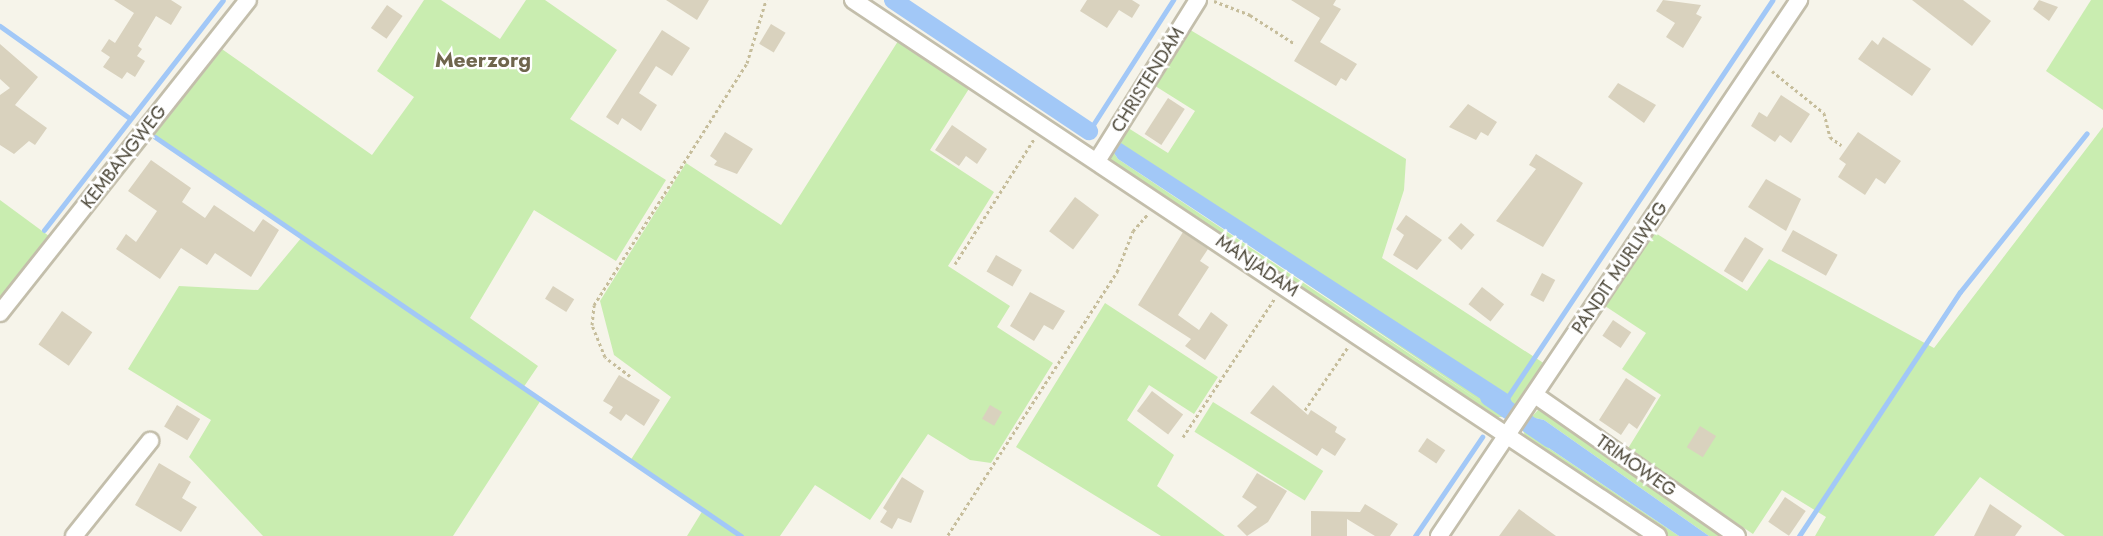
<!DOCTYPE html>
<style>
body{margin:0}
#map{position:relative;width:2103px;height:536px;overflow:hidden;background:#f6f4ea;font-family:Jost,sans-serif}
div>[style]{position:absolute}
[style*='--x']{left:calc(var(--x)*1px);top:calc(var(--y)*1px);width:calc(var(--w)*1px);rotate:calc(var(--a)*1deg)}
.green>*{inset:0;background:#c9edb0;transform-origin:0 0}
.water>*{inset:0;background:#a2c8f7}
.stream>*{height:5px;margin:-2.5px;padding:0 2.5px;transform-origin:2.5px;border-radius:2.5px;background:#a2c8f7}
.canal>*{height:18px;margin:-9px;padding:0 9px;transform-origin:9px;border-radius:9px;background:#a2c8f7}
.building>*{inset:0;background:#d9d2be;transform-origin:0 0}
.path>*{height:3px;margin-top:-1.5px;transform-origin:0;background:repeating-linear-gradient(90deg,#c6bd9b 0 3px,transparent 0 6px)}
.roads{filter:drop-shadow(2px 0 #c3beab) drop-shadow(-2px 0 #c3beab) drop-shadow(0 2px #c3beab) drop-shadow(0 -2px #c3beab)}
.minor>*{height:16px;margin:-8px;padding:0 8px;transform-origin:8px;border-radius:8px;background:#fff}
span{translate:-50% -50%;white-space:nowrap;text-align:center;line-height:1.15;-webkit-text-stroke:4.5px #fff;paint-order:stroke}
.street-label{font-size:18px;color:#4b4637}
.quarter-label{font-size:21px;color:#6f664d;font-weight:700}
</style>
<div id="map">
<div class="green">
<div style="clip-path:polygon(424px 0,441px 0,500px 39px,526px 0,545px 0,617px 50px,570px 119px,666px 180px,616px 261px,534px 210px,470px 318px,538px 366px,523px 388px,541px 400px,453px 536px,263px 536px,189px 457px,211px 420px,128px 369px,179px 286px,258px 290px,302px 237px,150px 134px,219px 47px,372px 155px,414px 97px,377px 71px)"></div>
<div style="clip-path:polygon(2091px 0,2103px 0,2103px 110px,2046px 71px)"></div>
<div style="clip-path:polygon(evenodd,1187px 28px,1406px 159px,1404px 190px,1382px 258px,1545px 364px,1511px 417px,1493px 417px,1111px 162px,1108px 153px,1125px 126px,1168px 153px,1195px 111px,1152px 84px,1187px 28px,1114px 153px,1495px 411px,1118px 159px,1114px 153px)"></div>
<div style="clip-path:polygon(900px 38px,972px 84px,930px 150px,994px 192px,948px 266px,1010px 306px,997px 327px,1053px 363px,991px 463px,970px 460px,928px 434px,870px 520px,815px 485px,780px 536px,687px 536px,703px 510px,630px 461px,671px 397px,614px 355px,600px 301px,686px 163px,781px 225px)"></div>
<div style="clip-path:polygon(2103px 127px,2103px 536px,2065px 536px,1980px 477px,1934px 536px,1815px 536px,1826px 517px,1782px 490px,1753px 534px,1627px 450px,1661px 395px,1622px 369px,1646px 333px,1605px 306px,1654px 232px,1747px 291px,1769px 259px,1934px 348px)"></div>
<div style="clip-path:polygon(0 200px,53px 239px,0 304px)"></div>
<div style="clip-path:polygon(1105px 303px,1218px 377px,1194px 414px,1149px 385px,1127px 420px,1174px 455px,1157px 486px,1225px 536px,1161px 536px,1016px 447px)"></div>
<div style="left:1213px;top:402px;width:130px;height:35px;rotate:32deg"></div>
<div style="clip-path:polygon(1539px 409px,1546px 410px,1726px 536px,1709px 536px,1544px 420px,1535px 418px,1534px 438px,1679px 536px,1668px 536px,1527px 442px,1522px 427px)"></div>
</div>
<div class="water">
<div style="clip-path:polygon(1121px 143px,1508px 394px,1513px 404px,1505px 415px,1118px 159px,1114px 153px)"></div>
<div style="clip-path:polygon(1535px 418px,1544px 420px,1709px 536px,1679px 536px,1534px 438px,1527px 429px)"></div>
</div>
<div class="stream">
<div style="--x:0;--y:26;--w:157;--a:35.4"></div>
<div style="--x:1089;--y:131;--w:156;--a:-57.3"></div>
<div style="--x:155;--y:137;--w:709;--a:34.25"></div>
<div style="--x:44;--y:230;--w:291;--a:-52.1"></div>
<div style="--x:1505;--y:401;--w:482;--a:-56.3"></div>
<div style="--x:1415;--y:536;--w:120;--a:-55.9"></div>
<div style="--x:1799;--y:536;--w:292;--a:-56.6"></div>
<div style="--x:1960;--y:292;--w:203;--a:-51.4"></div>
</div>
<div class="canal">
<div style="--x:893;--y:0;--w:236;--a:33.8"></div>
<div style="--x:1489;--y:397;--w:74;--a:34.5"></div>
</div>
<div class="building">
<div style="clip-path:polygon(114px 0,171px 0,182px 7px,171px 25px,156px 16px,138px 46px,142px 49px,137px 56px,145px 61px,135px 77px,127px 72px,122px 79px,103px 67px,110px 57px,101px 51px,109px 39px,115px 43px,134px 13px)"></div>
<div style="clip-path:polygon(666px 0,709px 0,697px 20px)"></div>
<div style="clip-path:polygon(1087px 0,1132px 0,1140px 5px,1132px 18px,1119px 10px,1107px 28px,1080px 11px)"></div>
<div style="clip-path:polygon(1291px 0,1336px 0,1333px 5px,1341px 9px,1320px 42px,1357px 64px,1346px 81px,1341px 78px,1336px 86px,1294px 61px,1320px 18px)"></div>
<div style="clip-path:polygon(1663px 0,1701px 5px,1696px 14px,1702px 17px,1683px 48px,1666px 37px,1675px 23px,1656px 11px)"></div>
<div style="clip-path:polygon(1912px 0,1963px 0,1991px 21px,1972px 46px)"></div>
<div style="clip-path:polygon(2039px 0,2058px 7px,2049px 21px,2033px 9px)"></div>
<div style="left:387px;top:5px;width:19px;height:28px;rotate:35deg"></div>
<div style="left:771px;top:24px;width:17px;height:23px;rotate:31deg"></div>
<div style="clip-path:polygon(662px 30px,690px 48px,672px 76px,656px 66px,639px 93px,657px 105px,641px 131px,622px 118px,618px 125px,606px 117px)"></div>
<div style="clip-path:polygon(1883px 37px,1931px 69px,1912px 96px,1858px 59px,1872px 40px,1878px 45px)"></div>
<div style="clip-path:polygon(0 44px,38px 77px,15px 105px,47px 128px,35px 145px,29px 141px,14px 154px,0 145px,0 95px,10px 88px,0 79px)"></div>
<div style="clip-path:polygon(1618px 83px,1656px 105px,1644px 123px,1608px 97px)"></div>
<div style="clip-path:polygon(1781px 95px,1810px 114px,1791px 143px,1780px 135px,1775px 142px,1751px 126px,1759px 112px,1767px 117px)"></div>
<div style="left:1168px;top:98px;width:20px;height:43px;rotate:33deg"></div>
<div style="clip-path:polygon(1468px 104px,1497px 122px,1488px 136px,1481px 132px,1476px 140px,1449px 127px)"></div>
<div style="clip-path:polygon(952px 125px,987px 149px,977px 164px,966px 156px,959px 166px,935px 150px)"></div>
<div style="clip-path:polygon(725px 132px,753px 149px,737px 174px,714px 165px,717px 161px,710px 156px)"></div>
<div style="clip-path:polygon(1858px 132px,1901px 161px,1885px 184px,1876px 178px,1865px 195px,1838px 177px,1846px 164px,1839px 159px)"></div>
<div style="clip-path:polygon(1536px 154px,1583px 183px,1543px 247px,1496px 221px,1536px 169px,1529px 165px)"></div>
<div style="clip-path:polygon(151px 160px,191px 188px,182px 202px,205px 218px,214px 205px,254px 232px,263px 219px,279px 230px,251px 277px,215px 253px,207px 265px,181px 248px,160px 279px,116px 249px,126px 234px,136px 242px,157px 211px,128px 191px)"></div>
<div style="clip-path:polygon(1766px 179px,1801px 199px,1786px 231px,1748px 207px)"></div>
<div style="left:1075px;top:197px;width:30px;height:43px;rotate:37deg"></div>
<div style="clip-path:polygon(1406px 215px,1442px 240px,1417px 270px,1393px 255px,1404px 235px,1396px 229px)"></div>
<div style="left:1461px;top:223px;width:18px;height:20px;rotate:41deg"></div>
<div style="left:1793px;top:230px;width:51px;height:24px;rotate:29deg"></div>
<div style="clip-path:polygon(1183px 232px,1208px 249px,1200px 261px,1209px 267px,1178px 315px,1199px 330px,1211px 312px,1228px 325px,1205px 360px,1185px 346px,1191px 339px,1138px 305px)"></div>
<div style="left:1745px;top:237px;width:22px;height:40px;rotate:32deg"></div>
<div style="left:996px;top:255px;width:30px;height:19px;rotate:30deg"></div>
<div style="left:1542px;top:273px;width:15px;height:25px;rotate:28deg"></div>
<div style="left:553px;top:286px;width:25px;height:15px;rotate:32deg"></div>
<div style="left:1482px;top:287px;width:28px;height:22px;rotate:38deg"></div>
<div style="clip-path:polygon(1030px 292px,1065px 311px,1053px 330px,1044px 325px,1034px 341px,1010px 326px)"></div>
<div style="left:62px;top:311px;width:37px;height:41px;rotate:35deg"></div>
<div style="left:1613px;top:320px;width:22px;height:19px;rotate:34deg"></div>
<div style="clip-path:polygon(619px 375px,660px 400px,644px 426px,626px 414px,621px 421px,609px 413px,613px 407px,603px 401px)"></div>
<div style="clip-path:polygon(1626px 378px,1656px 398px,1637px 429px,1629px 423px,1621px 435px,1599px 420px)"></div>
<div style="clip-path:polygon(1273px 385px,1308px 415px,1311px 410px,1337px 427px,1335px 432px,1346px 439px,1335px 456px,1322px 448px,1317px 456px,1250px 413px)"></div>
<div style="left:1152px;top:391px;width:39px;height:25px;rotate:37deg"></div>
<div style="left:177px;top:405px;width:27px;height:25px;rotate:31deg"></div>
<div style="left:990px;top:405px;width:14px;height:16px;rotate:30deg"></div>
<div style="left:1700px;top:426px;width:19px;height:25px;rotate:32deg"></div>
<div style="left:1427px;top:438px;width:22px;height:16px;rotate:34deg"></div>
<div style="clip-path:polygon(159px 463px,191px 482px,182px 498px,197px 507px,181px 532px,135px 505px)"></div>
<div style="clip-path:polygon(1257px 473px,1287px 491px,1268px 522px,1247px 536px,1237px 526px,1257px 507px,1242px 497px)"></div>
<div style="clip-path:polygon(902px 477px,924px 491px,911px 523px,898px 518px,892px 529px,880px 522px,887px 511px,883px 508px)"></div>
<div style="left:1785px;top:497px;width:25px;height:30px;rotate:34deg"></div>
<div style="clip-path:polygon(1365px 504px,1398px 524px,1390px 536px,1375px 536px,1347px 519px,1347px 536px,1311px 536px,1311px 511px,1360px 512px)"></div>
<div style="clip-path:polygon(1990px 504px,2022px 526px,2015px 536px,1974px 536px)"></div>
<div style="clip-path:polygon(1519px 509px,1556px 536px,1499px 536px)"></div>
</div>
<div class="path">
<div style="--x:1214;--y:1;--w:39;--a:21"></div>
<div style="--x:1250;--y:15;--w:54;--a:32.8"></div>
<div style="--x:1772;--y:71;--w:67;--a:38.9"></div>
<div style="--x:1824;--y:113;--w:25;--a:76"></div>
<div style="--x:1830;--y:137;--w:14;--a:36"></div>
<div style="--x:955;--y:264;--w:148;--a:-57.7"></div>
<div style="--x:630;--y:376;--w:31;--a:-143"></div>
<div style="--x:605;--y:357;--w:35;--a:-112"></div>
<div style="--x:592;--y:325;--w:20;--a:-84"></div>
<div style="--x:594;--y:305;--w:286;--a:-57.7"></div>
<div style="--x:747;--y:63;--w:66;--a:-73.2"></div>
<div style="--x:1305;--y:410;--w:76;--a:-55.7"></div>
<div style="--x:1183;--y:437;--w:167;--a:-56.5"></div>
<div style="--x:948;--y:535;--w:313;--a:-57.3"></div>
<div style="--x:1117;--y:272;--w:44;--a:-68.7"></div>
<div style="--x:1133;--y:231;--w:23;--a:-49"></div>
</div>
<div class="roads">
<div class="minor">
<div style="--x:853;--y:0;--w:967;--a:33.66"></div>
<div style="--x:1097;--y:161;--w:190;--a:-57.9"></div>
<div style="--x:0;--y:313;--w:399;--a:-51.6"></div>
<div style="--x:1535;--y:395;--w:246;--a:34.9"></div>
<div style="--x:74;--y:536;--w:122;--a:-51.3"></div>
<div style="--x:1439;--y:536;--w:646;--a:-56.11"></div>
</div>
</div>
<div class="street-label">
<span style="left:1148px;top:80px;rotate:-58deg">CHRISTENDAM</span>
<span style="left:124px;top:157px;rotate:-52deg">KEMBANGWEG</span>
<span style="left:1257px;top:266px;rotate:34deg">MANJADAM</span>
<span style="left:1620px;top:268px;rotate:-56deg">PANDIT MURLIWEG</span>
<span style="left:1636px;top:466px;rotate:35deg">TRIMOWEG</span>
</div>
<div class="quarter-label">
<span style="left:483px;top:60px">Meerzorg</span>
</div>
</div>
